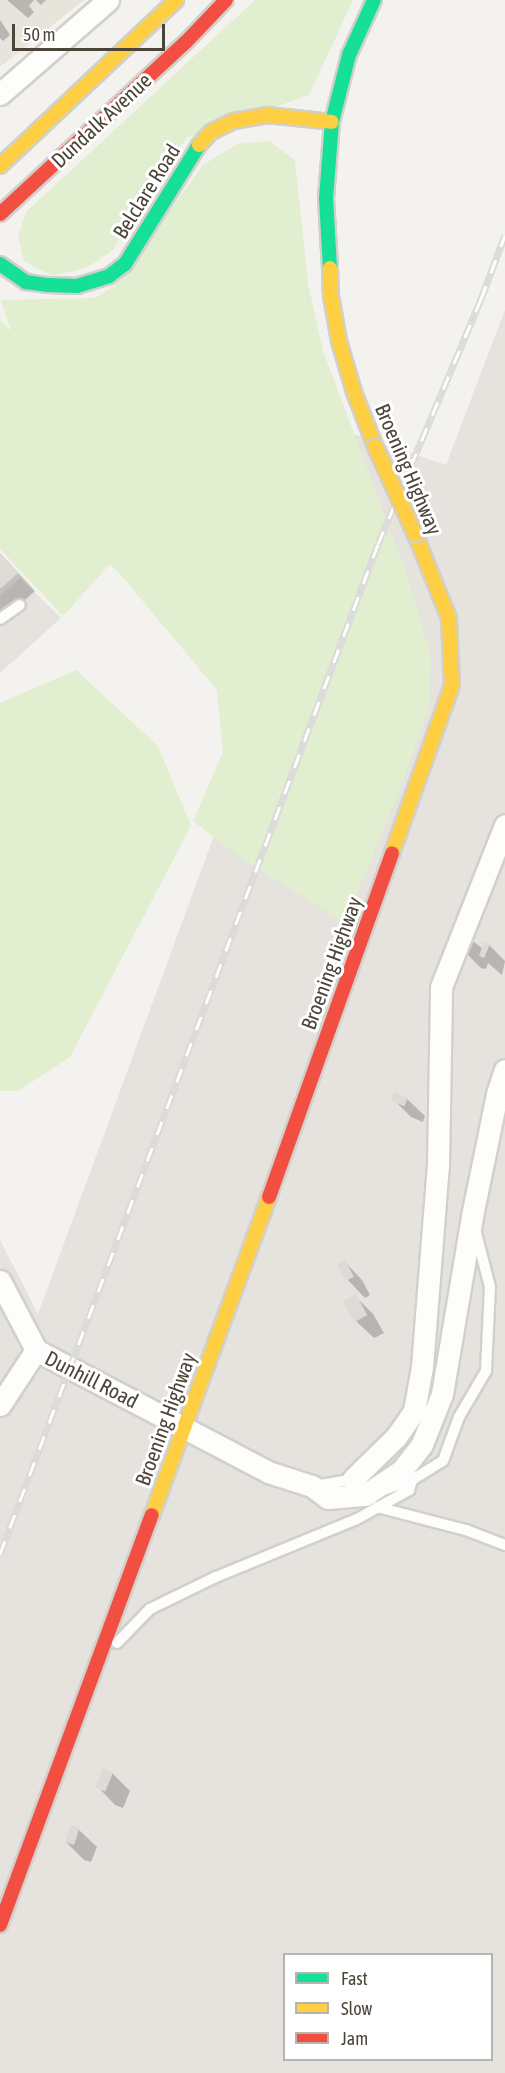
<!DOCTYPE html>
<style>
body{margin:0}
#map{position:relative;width:505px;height:2073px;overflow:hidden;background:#f4f2ee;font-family:"Asap Condensed",sans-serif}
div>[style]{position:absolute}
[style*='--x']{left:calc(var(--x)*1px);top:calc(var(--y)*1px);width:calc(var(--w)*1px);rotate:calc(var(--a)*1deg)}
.residential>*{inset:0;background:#e7e4dc}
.industrial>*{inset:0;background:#e6e2de}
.green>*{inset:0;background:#e1eecf}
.parking>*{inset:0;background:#e6e3df}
.shadow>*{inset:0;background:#0003}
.building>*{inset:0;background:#dedbd6;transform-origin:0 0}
.roads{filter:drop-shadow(2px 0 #d2d0cb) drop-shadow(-2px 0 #d2d0cb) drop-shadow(0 2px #d2d0cb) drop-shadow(0 -2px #d2d0cb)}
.lane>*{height:10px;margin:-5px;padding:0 5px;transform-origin:5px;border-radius:5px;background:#fdfdfc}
.street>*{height:21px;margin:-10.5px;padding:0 10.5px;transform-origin:10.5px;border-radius:10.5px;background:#fdfdfc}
.fast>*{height:14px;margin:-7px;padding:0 7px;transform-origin:7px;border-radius:7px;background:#16e098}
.slow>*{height:14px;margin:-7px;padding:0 7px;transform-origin:7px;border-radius:7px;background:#ffcf43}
.jam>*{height:14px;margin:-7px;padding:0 7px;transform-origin:7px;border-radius:7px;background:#f24e42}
.rail>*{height:7px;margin-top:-3.5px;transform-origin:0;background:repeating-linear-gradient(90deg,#fff 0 14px,#dbdbda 0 28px);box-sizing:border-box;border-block:2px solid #dbdbda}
.bridges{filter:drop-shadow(2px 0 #d6cebb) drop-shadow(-2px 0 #d6cebb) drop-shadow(0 2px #d6cebb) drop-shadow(0 -2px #d6cebb)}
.slow-bridge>*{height:14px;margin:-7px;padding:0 7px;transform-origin:7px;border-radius:7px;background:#ffcf43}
span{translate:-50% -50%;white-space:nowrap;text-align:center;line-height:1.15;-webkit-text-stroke:6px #fff;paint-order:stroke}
.street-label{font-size:21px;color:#4b4439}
.legend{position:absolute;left:283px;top:1953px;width:210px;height:108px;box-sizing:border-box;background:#fff;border:2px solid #b7b4b0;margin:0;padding:8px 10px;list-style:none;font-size:18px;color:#4b4439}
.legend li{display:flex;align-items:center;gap:12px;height:30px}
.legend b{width:30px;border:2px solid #b7b4b0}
.scale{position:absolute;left:12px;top:24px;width:153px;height:27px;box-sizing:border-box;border:3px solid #4b4439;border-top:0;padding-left:8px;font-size:18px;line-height:21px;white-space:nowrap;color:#4b4439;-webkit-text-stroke:4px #fff;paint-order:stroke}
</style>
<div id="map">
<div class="residential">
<div style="clip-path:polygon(0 0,84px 0,0 67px)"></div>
</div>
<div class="industrial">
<div style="clip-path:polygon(evenodd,505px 310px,505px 2073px,0 2073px,0 1240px,38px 1314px,261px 708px,6px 318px,446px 465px,505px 310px,284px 1954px,492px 1954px,492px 2060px,284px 2060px,284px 1954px)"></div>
</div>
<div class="green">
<div style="clip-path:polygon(255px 0,353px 0,309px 95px,187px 138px,158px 173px,113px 250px,88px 267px,52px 276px,24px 261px,18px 237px,26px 212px)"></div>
<div style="clip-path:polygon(269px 141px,295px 160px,308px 283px,323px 351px,406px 572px,431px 656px,429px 708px,400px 789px,345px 923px,241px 858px,193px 821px,223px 752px,217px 690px,120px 574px,110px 564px,63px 616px,0 549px,0 320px,11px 331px,1px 300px,95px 298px,116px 285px,203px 165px,237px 144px)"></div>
<div style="clip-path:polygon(76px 670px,158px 746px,191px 826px,70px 1057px,18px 1091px,0 1091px,0 703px)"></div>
</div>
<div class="parking">
<div style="clip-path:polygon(20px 578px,61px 618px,0 673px,0 596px)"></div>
</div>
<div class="shadow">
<div style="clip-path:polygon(7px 0,34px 0,29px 6px,34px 12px,28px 18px)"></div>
<div style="clip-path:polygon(36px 0,46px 0,41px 5px)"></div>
<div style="clip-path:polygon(0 20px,10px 35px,3px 41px,0 38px)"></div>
<div style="clip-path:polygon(0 553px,35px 591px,0 622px)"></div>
<div style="clip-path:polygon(468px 937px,483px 949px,489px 945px,505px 961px,502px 975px,488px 963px,486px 969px,481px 968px,463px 950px)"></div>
<div style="clip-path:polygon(393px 1099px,407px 1099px,425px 1116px,423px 1122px,411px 1117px)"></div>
<div style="clip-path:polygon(345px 1262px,362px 1280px,370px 1295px,365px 1298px,348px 1280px,339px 1265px)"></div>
<div style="clip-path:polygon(355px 1296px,373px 1314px,384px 1333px,374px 1338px,356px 1321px)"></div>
<div style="clip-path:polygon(112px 1773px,130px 1791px,123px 1808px,115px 1805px,98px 1787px)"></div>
<div style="clip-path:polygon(79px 1830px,97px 1847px,91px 1862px,84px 1860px,66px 1842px)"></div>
</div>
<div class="building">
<div style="clip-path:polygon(0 553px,18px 573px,0 589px)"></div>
<div style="clip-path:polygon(484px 942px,490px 944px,484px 958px,479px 956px)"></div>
<div style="left:394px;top:1092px;width:15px;height:9px;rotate:23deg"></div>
<div style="left:345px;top:1260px;width:19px;height:9px;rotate:62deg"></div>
<div style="left:356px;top:1294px;width:24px;height:15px;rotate:62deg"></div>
<div style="left:103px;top:1768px;width:11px;height:21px;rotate:22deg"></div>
<div style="left:71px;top:1825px;width:9px;height:18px;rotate:18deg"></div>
</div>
<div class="roads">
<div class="lane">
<div style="--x:0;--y:619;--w:24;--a:-35"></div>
<div style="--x:315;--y:1486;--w:39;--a:-10"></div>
<div style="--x:386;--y:1489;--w:28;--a:-19"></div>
<div style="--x:412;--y:1480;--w:36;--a:-32"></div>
<div style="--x:443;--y:1461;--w:47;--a:-70"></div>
<div style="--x:459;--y:1417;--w:53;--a:-59.6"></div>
<div style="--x:486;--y:1371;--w:84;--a:-87.3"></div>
<div style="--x:490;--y:1287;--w:60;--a:-104.5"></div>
<div style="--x:377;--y:1507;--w:92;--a:14.5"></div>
<div style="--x:466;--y:1530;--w:42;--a:21"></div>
<div style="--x:117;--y:1643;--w:47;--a:-45.9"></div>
<div style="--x:150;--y:1609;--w:73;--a:-25.9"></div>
<div style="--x:216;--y:1577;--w:152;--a:-22.4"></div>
<div style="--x:357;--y:1519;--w:60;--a:-29.1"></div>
<div style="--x:409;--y:1490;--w:10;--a:-73"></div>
</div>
<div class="street">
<div style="--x:0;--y:94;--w:143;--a:-41"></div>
<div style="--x:0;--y:1281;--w:78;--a:62.4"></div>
<div style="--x:36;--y:1350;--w:262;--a:27.7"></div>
<div style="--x:268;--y:1472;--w:46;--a:17.7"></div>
<div style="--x:312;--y:1486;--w:20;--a:37"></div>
<div style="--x:328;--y:1498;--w:37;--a:-5"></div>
<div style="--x:365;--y:1495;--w:45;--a:-34"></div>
<div style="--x:402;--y:1470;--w:33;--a:-52"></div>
<div style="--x:422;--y:1444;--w:54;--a:-68.2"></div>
<div style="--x:442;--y:1394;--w:181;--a:-80.4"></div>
<div style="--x:472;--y:1216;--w:125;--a:-78.4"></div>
<div style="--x:497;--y:1094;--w:25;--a:-72"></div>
<div style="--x:0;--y:1405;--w:66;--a:-56.8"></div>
<div style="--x:353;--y:1479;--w:60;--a:-44.3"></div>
<div style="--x:396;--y:1437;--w:32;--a:-55"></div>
<div style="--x:414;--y:1411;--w:45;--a:-79.7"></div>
<div style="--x:422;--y:1367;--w:203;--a:-85.5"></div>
<div style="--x:438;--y:1165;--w:178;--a:-89"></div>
<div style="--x:441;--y:987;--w:174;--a:-68.4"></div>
</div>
<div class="fast">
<div style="--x:0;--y:264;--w:32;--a:35"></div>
<div style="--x:26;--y:282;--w:22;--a:8"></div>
<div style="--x:48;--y:285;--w:29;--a:2"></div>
<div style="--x:77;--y:286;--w:34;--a:-17"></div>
<div style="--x:109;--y:276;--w:20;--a:-37"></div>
<div style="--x:125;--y:264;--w:140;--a:-58.1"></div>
<div style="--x:330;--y:268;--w:70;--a:-93.3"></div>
<div style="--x:326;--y:198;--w:76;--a:-85.5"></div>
<div style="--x:332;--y:122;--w:69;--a:-75.8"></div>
<div style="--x:349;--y:55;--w:60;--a:-65.6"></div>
</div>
<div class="slow">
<div style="--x:199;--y:145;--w:18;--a:-47"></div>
<div style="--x:211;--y:132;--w:25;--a:-26"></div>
<div style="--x:234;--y:121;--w:34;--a:-10"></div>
<div style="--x:267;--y:115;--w:65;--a:6.1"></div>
<div style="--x:0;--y:166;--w:242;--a:-43.3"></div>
<div style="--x:330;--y:268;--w:28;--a:88"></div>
<div style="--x:331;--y:296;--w:46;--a:79.9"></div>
<div style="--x:339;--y:341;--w:53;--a:73.6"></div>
<div style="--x:354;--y:392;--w:58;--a:68.7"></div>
<div style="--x:392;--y:853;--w:178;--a:-70.3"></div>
<div style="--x:452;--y:685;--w:67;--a:-92.6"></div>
<div style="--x:449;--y:618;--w:91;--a:-112"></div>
<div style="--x:152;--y:1515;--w:339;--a:-69.8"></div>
</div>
<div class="jam">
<div style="--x:0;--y:214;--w:253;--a:-42.8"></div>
<div style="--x:186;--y:42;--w:58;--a:-46.4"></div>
<div style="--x:269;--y:1197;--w:365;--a:-70.3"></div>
<div style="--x:0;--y:1925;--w:437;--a:-69.7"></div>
</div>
</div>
<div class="rail">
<div style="--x:0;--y:1554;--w:1078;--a:-69.48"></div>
<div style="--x:378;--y:544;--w:266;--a:-67.2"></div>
<div style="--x:481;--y:299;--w:68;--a:-69.4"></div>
</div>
<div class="bridges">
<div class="slow-bridge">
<div style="--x:375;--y:446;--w:97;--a:65.6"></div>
</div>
</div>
<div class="street-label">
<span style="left:101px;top:120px;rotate:-43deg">Dundalk Avenue</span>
<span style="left:146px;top:191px;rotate:-58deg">Belclare Road</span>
<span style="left:409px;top:469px;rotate:67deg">Broening Highway</span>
<span style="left:331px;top:963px;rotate:-70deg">Broening Highway</span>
<span style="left:92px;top:1379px;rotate:27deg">Dunhill Road</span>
<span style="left:165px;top:1419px;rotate:-70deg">Broening Highway</span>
</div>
<ul class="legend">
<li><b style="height:8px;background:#16e098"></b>Fast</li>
<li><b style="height:8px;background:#ffcf43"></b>Slow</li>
<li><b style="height:8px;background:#f24e42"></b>Jam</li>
</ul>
<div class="scale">50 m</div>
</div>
